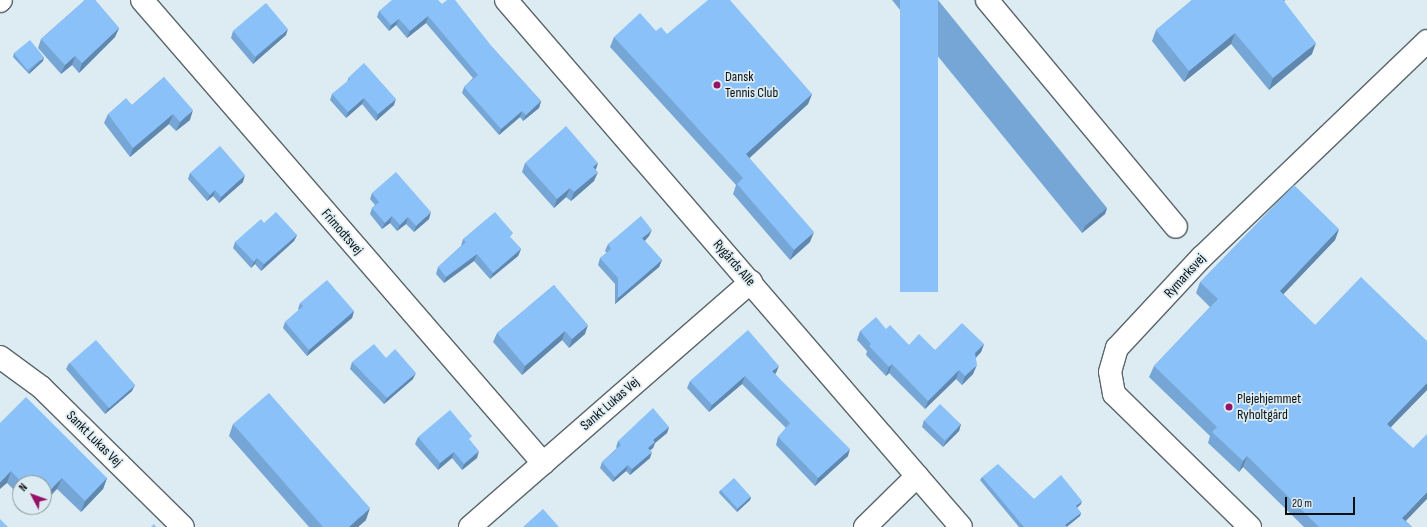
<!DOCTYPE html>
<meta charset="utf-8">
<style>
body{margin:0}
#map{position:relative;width:1427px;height:527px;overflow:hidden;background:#ddecf2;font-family:"Sofia Sans Condensed",sans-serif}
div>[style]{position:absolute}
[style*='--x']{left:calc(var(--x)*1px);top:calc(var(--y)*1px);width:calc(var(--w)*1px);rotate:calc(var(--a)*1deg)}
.roads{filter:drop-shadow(1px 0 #5a666b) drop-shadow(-1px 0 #5a666b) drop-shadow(0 1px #5a666b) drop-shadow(0 -1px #5a666b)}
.street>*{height:22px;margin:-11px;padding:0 11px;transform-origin:11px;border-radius:11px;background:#fff}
.secondary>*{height:22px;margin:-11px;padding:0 11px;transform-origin:11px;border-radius:11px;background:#fff}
.wall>*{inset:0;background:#76a6d5}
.shaded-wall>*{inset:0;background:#6087ae}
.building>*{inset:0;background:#89c1f8;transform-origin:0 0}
.dots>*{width:11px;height:11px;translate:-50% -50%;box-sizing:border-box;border:2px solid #ddecf2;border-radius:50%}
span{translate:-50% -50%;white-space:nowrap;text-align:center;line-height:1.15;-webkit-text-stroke:3.5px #ddecf2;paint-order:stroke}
.poi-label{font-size:14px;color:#0a0f11}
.left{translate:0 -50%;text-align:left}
.street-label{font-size:14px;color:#0a0f11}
.north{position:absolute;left:12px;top:475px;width:40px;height:40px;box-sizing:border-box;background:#ddecf2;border:1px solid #899498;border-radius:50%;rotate:311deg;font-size:11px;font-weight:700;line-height:16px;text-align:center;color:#0a0f11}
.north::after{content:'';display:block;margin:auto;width:14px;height:18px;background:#961168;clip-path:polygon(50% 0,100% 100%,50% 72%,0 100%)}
.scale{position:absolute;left:1285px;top:497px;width:70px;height:18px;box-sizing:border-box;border:2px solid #0a0f11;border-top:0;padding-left:5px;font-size:12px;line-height:14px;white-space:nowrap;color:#0a0f11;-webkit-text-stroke:3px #ddecf2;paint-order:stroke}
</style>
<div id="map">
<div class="roads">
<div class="street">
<div style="--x:142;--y:0;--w:613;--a:49.1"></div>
<div style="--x:506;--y:0;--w:696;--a:49.19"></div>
<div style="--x:987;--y:0;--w:295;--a:50.2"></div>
<div style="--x:0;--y:357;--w:51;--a:36.2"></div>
<div style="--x:41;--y:387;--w:199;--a:44.6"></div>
<div style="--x:470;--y:527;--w:373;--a:-41.1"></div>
<div style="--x:865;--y:527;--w:73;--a:-44.4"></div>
<div style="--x:1250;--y:527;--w:190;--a:-135.6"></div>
<div style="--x:1114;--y:394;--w:22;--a:-100"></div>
<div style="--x:1110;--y:372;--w:25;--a:-74"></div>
<div style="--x:1117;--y:348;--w:125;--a:-47"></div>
<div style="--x:1202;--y:257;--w:312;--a:-43.8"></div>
</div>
<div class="secondary">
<div style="--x:0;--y:1;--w:1;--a:-45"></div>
</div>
</div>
<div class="wall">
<div style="clip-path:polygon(84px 0,95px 0,119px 28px,115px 37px,79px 73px,72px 65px,61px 74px,38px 48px,41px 39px,84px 1px)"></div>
<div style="clip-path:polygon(892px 0,938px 0,1107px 208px,1105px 214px,1082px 233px)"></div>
<div style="clip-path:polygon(1192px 0,1286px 0,1284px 1px,1312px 54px,1269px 90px,1231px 44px,1184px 82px,1152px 41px,1156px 30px)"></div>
<div style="clip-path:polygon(442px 4px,493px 48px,541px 101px,539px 108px,523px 121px,520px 117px,499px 135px,462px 93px,464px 87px,473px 78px,426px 23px,407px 38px,396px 25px,389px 31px,377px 17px,379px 11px)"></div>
<div style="clip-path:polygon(233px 31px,286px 35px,253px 64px,231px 38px)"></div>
<div style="clip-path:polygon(656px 31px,667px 34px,812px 94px,808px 104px,749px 158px,810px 242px,790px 260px,733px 194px,736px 185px,610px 47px,614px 37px)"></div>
<div style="clip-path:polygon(14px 53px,43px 61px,29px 74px,13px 57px)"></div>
<div style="clip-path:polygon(164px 77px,190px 120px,176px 131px,169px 124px,130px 157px,104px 123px,108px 114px,132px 105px)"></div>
<div style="clip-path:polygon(349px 77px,394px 105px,376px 121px,362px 104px,346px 118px,330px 100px,332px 94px,347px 82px)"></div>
<div style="clip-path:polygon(525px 163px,598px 163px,595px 170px,594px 181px,571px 201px,566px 197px,554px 208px,522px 172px)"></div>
<div style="clip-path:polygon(190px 173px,243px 182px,219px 203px,213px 196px,207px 201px,188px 179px)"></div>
<div style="clip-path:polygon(372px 193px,429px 219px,414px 232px,406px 224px,397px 231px,390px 223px,382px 229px,370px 214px,372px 208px,375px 205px,370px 199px)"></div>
<div style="clip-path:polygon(264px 223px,297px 235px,294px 241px,261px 271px,255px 264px,251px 268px,233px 248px,235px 242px)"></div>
<div style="clip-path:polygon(1339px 229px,1335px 240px,1283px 294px,1315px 325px,1427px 341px,1427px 390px,1391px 427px,1406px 521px,1412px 527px,1304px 527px,1243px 467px,1239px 472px,1208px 443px,1210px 436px,1149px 377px,1154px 366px,1210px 307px,1196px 293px,1200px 282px)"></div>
<div style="clip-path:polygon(649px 236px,645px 241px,662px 260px,659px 267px,615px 304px,615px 284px,598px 265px,600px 258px,607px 253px,605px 251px,608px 244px)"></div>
<div style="clip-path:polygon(511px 238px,521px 249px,518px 256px,490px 279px,474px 261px,444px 283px,436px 274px,438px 267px,461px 246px,463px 239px)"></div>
<div style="clip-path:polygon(554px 285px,585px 334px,569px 348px,562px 340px,522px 375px,493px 342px,497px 333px)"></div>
<div style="clip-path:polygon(300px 303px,354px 311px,352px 318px,307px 356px,283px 328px,285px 322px,299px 310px,298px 309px)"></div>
<div style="clip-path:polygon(886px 329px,909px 345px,935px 350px,984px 344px,981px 352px,976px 358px,973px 374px,962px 385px,956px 379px,925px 409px,889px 373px,886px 376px,866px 355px,867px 351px,857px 340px,860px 331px)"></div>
<div style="clip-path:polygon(386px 358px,413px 379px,384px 404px,350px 369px,352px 362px)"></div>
<div style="clip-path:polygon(69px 363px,132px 391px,105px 414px,66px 369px)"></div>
<div style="clip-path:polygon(776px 373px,775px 374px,848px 456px,815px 486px,776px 445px,778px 437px,786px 428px,742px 384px,709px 412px,687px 388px,690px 381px)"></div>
<div style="clip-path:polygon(924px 420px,961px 424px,959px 431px,943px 447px,922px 427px)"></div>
<div style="clip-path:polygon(0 423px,107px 478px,103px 489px,81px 512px,57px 489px,44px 483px,20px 483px,20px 496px,7px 483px)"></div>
<div style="clip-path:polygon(233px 424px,366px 520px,358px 527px,309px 527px,229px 436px)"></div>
<div style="clip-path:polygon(669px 427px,667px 433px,655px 443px,653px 448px,650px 450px,650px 458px,630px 475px,626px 471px,613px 482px,600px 468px,602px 462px,617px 448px,616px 447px,618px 441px)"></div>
<div style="clip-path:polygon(418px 437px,471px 441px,477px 458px,462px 470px,452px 458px,438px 470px,415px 444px)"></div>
<div style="clip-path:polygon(982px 477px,1034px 499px,1081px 504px,1077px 508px,1081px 513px,1080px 516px,1067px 527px,1019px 527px,980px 480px)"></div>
<div style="clip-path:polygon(720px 490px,751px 497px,750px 500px,737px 512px,719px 493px)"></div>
<div style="clip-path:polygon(31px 507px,40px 507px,36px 512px)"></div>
</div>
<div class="shaded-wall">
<div style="clip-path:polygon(428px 16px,426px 23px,407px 38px,410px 31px)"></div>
<div style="clip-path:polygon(399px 19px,396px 25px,389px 31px,391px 25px)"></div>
<div style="clip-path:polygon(119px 28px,115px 37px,79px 73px,82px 63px)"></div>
<div style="clip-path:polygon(288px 29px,286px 35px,253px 64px,256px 57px)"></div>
<div style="clip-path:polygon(1235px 33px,1231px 44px,1184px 82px,1189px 71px)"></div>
<div style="clip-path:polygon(1316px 43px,1312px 54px,1269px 90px,1273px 78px)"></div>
<div style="clip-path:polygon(75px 56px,72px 65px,61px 74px,65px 65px)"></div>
<div style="clip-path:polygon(44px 57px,43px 61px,29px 74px,30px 71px)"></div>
<div style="clip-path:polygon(812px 94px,808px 104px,742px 165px,746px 154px)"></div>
<div style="clip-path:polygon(364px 98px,362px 104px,346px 118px,348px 112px)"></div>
<div style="clip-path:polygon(396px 99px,394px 105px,376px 121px,378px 114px)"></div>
<div style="clip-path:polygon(541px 101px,539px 108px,523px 121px,526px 115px)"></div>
<div style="clip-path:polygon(193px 110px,190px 120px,176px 131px,180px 122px)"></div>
<div style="clip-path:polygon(522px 111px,520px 117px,499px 135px,501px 129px)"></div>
<div style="clip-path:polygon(173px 114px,169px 124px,130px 157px,133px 148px)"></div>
<div style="clip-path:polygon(598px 163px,595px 172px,593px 167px)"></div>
<div style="clip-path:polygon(598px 172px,594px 181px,571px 201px,574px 192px)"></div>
<div style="clip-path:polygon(245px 175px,243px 182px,219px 203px,221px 197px)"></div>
<div style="clip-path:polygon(570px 188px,566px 197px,554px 208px,557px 199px)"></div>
<div style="clip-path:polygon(215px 190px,213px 196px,207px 201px,210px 195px)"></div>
<div style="clip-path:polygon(1107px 208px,1105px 214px,1082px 233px,1085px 226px)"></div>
<div style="clip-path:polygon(431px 212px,429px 219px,414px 232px,416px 226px)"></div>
<div style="clip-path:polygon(392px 216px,390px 223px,382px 229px,385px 223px)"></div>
<div style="clip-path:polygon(408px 217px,406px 224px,397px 231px,400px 225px)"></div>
<div style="clip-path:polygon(1339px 229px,1335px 240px,1276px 302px,1280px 291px)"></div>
<div style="clip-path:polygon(652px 230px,649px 236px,640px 245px,642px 238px)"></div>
<div style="clip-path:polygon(814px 232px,810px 242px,790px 260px,794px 250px)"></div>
<div style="clip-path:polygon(297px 235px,294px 241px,261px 271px,264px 264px)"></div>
<div style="clip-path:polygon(521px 249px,518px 256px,490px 279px,493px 273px)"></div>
<div style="clip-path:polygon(477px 254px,474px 261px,444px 283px,446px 277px)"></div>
<div style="clip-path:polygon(257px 258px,255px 264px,251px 268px,254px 262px)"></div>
<div style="clip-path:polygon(662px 260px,659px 267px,615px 304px,618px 298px)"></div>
<div style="clip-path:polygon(354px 311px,352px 318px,307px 356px,309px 350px)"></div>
<div style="clip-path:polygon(588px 325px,585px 334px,569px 348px,572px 339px)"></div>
<div style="clip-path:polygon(565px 331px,562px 340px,522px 375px,525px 366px)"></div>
<div style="clip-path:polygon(984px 344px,981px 352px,972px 361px,975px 353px)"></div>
<div style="clip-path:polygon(892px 364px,889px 373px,886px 376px,889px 367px)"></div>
<div style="clip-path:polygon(977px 365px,973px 374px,962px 385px,965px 376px)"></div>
<div style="clip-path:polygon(779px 366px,776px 373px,769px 379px,772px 371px)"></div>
<div style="clip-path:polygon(959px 370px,956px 379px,925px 409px,928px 401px)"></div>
<div style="clip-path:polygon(416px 373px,413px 379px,384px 404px,387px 398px)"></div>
<div style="clip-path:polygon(745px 376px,742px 384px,709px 412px,712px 405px)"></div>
<div style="clip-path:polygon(1427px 383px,1427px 390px,1383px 435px,1387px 424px)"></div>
<div style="clip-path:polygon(135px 385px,132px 391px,105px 414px,108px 408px)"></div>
<div style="clip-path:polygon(961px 424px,959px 431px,943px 447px,946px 441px)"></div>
<div style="clip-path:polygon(669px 427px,667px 433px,655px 443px,653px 448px,646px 454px,648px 448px,653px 440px)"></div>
<div style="clip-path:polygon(850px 449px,848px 456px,815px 486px,818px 478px)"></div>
<div style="clip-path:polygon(479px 451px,477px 458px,462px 470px,464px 464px)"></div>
<div style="clip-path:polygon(454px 452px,452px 458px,438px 470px,440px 463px)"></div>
<div style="clip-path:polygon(652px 452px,650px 458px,630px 475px,632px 469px)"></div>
<div style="clip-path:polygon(1247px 456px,1243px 467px,1239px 472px,1243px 461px)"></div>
<div style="clip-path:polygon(628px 465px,626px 471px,613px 482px,615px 477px)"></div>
<div style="clip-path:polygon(11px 471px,7px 483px,0 489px,0 482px)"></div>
<div style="clip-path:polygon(62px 478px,57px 489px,44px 503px,44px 496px)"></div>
<div style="clip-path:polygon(107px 478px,103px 489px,81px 512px,85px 501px)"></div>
<div style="clip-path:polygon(1427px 492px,1427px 499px,1400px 527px,1402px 518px)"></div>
<div style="clip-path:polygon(751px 497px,750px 500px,737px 512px,738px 509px)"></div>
<div style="clip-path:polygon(1082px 501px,1081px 504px,1074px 510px,1076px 506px)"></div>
<div style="clip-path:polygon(37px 507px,40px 507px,36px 512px)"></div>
<div style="clip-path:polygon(370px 508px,366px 520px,358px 527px,349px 527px)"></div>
<div style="clip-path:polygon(1081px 513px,1080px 516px,1066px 527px,1065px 525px)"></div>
</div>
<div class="building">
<div style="clip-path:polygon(85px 0,95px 0,119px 28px,82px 63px,75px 56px,65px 65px,41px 39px)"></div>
<div style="clip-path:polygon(392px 0,438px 0,442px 4px,447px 0,455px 0,493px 48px,541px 101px,526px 115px,522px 111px,501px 129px,464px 87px,478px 75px,428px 16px,410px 31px,399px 19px,391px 25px,379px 11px)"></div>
<div style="clip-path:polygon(708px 0,730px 0,812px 94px,746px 154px,814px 232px,794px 250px,737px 184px,743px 178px,614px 37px,640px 13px,656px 31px,661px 27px,667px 34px)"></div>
<div style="left:900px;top:0;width:38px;height:292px"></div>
<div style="clip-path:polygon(1192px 0,1283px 0,1316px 43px,1273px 78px,1235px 33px,1189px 71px,1156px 30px)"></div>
<div style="left:266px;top:3px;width:34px;height:43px;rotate:50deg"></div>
<div style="left:30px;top:40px;width:22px;height:21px;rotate:51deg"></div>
<div style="clip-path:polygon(364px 63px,396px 99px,378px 114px,364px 98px,348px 112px,332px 94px,350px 79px,349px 77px)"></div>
<div style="clip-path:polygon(164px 77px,193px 110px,180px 122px,173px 114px,133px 148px,108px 114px,126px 98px,132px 105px)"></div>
<div style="clip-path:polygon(566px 126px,598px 163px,593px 167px,598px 172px,574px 192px,570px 188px,557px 199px,525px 163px)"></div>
<div style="clip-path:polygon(220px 146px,245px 175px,221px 197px,215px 190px,210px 195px,190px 173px)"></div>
<div style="clip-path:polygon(396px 172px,431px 212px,416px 226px,408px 217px,400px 225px,392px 216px,385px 223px,372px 208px,379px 202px,372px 193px)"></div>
<div style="clip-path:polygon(1294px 185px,1339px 229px,1280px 291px,1315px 325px,1361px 277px,1427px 341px,1427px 383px,1387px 424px,1413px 448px,1427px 434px,1427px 492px,1402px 518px,1412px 527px,1319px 527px,1247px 456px,1243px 461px,1212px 432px,1217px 427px,1154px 366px,1218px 299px,1200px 282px)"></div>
<div style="clip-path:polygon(276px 212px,297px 235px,264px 264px,257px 258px,254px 262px,235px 242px,261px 219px,264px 223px)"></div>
<div style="clip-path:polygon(495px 212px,513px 233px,510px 237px,521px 249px,493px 273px,477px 254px,446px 277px,438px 267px,466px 242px,463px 239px)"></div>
<div style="clip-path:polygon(641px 216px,652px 230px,642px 238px,662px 260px,618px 298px,618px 278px,600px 258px,611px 249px,608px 244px)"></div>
<div style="clip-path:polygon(327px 280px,354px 311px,309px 350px,285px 322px,303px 306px,300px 303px)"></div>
<div style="clip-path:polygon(554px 285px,588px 325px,572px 339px,565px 331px,525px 366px,497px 333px)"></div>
<div style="clip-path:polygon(876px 317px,886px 329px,890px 325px,909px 345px,919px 334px,935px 350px,962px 323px,984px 344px,975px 353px,977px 365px,965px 376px,959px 370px,928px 401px,892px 364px,889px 367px,869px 346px,871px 344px,860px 331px)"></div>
<div style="clip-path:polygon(748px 330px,779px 366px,772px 371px,850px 449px,818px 478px,778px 437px,790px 423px,745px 376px,712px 405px,690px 381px)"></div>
<div style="left:96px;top:340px;width:60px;height:35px;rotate:49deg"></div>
<div style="clip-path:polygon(374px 344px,386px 358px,395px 349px,416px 373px,387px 398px,352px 362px)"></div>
<div style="clip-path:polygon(269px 393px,370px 508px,349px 527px,323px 527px,233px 424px)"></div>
<div style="clip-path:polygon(26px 397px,107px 478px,85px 501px,62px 478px,44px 496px,44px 483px,22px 483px,11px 471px,0 482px,0 423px)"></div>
<div style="left:940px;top:404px;width:29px;height:23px;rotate:44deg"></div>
<div style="clip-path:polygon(653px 408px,669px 427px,653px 440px,655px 442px,648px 448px,652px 452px,632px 469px,628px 465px,615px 477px,602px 462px,621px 445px,618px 441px)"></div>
<div style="clip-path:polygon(450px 410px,472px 436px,469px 439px,479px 451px,464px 464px,454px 452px,440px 463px,418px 437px)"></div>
<div style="clip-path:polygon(998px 464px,1034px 499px,1061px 475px,1082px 501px,1076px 506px,1081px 513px,1065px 525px,1067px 527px,1024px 527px,982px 477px)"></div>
<div style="left:734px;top:478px;width:25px;height:18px;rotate:48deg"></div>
<div style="clip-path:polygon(543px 509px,559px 527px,523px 527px)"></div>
<div style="clip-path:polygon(0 519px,8px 527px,0 527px)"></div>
<div style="clip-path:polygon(154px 524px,156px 527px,151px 527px)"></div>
</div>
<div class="dots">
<div style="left:717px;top:85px;background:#961168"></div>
<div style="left:1229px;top:407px;background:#961168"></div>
</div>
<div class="poi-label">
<span class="left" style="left:725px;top:85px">Dansk<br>Tennis Club</span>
<span class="left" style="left:1237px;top:407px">Plejehjemmet<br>Ryholtgård</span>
</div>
<div class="street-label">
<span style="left:342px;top:232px;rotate:49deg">Frimodtsvej</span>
<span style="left:734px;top:263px;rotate:49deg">Rygårds Alle</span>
<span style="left:1185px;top:276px;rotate:-48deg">Rymarksvej</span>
<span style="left:610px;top:404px;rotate:-41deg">Sankt Lukas Vej</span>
<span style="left:94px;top:439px;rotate:45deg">Sankt Lukas Vej</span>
</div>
<div class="north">N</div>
<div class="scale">20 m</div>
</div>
